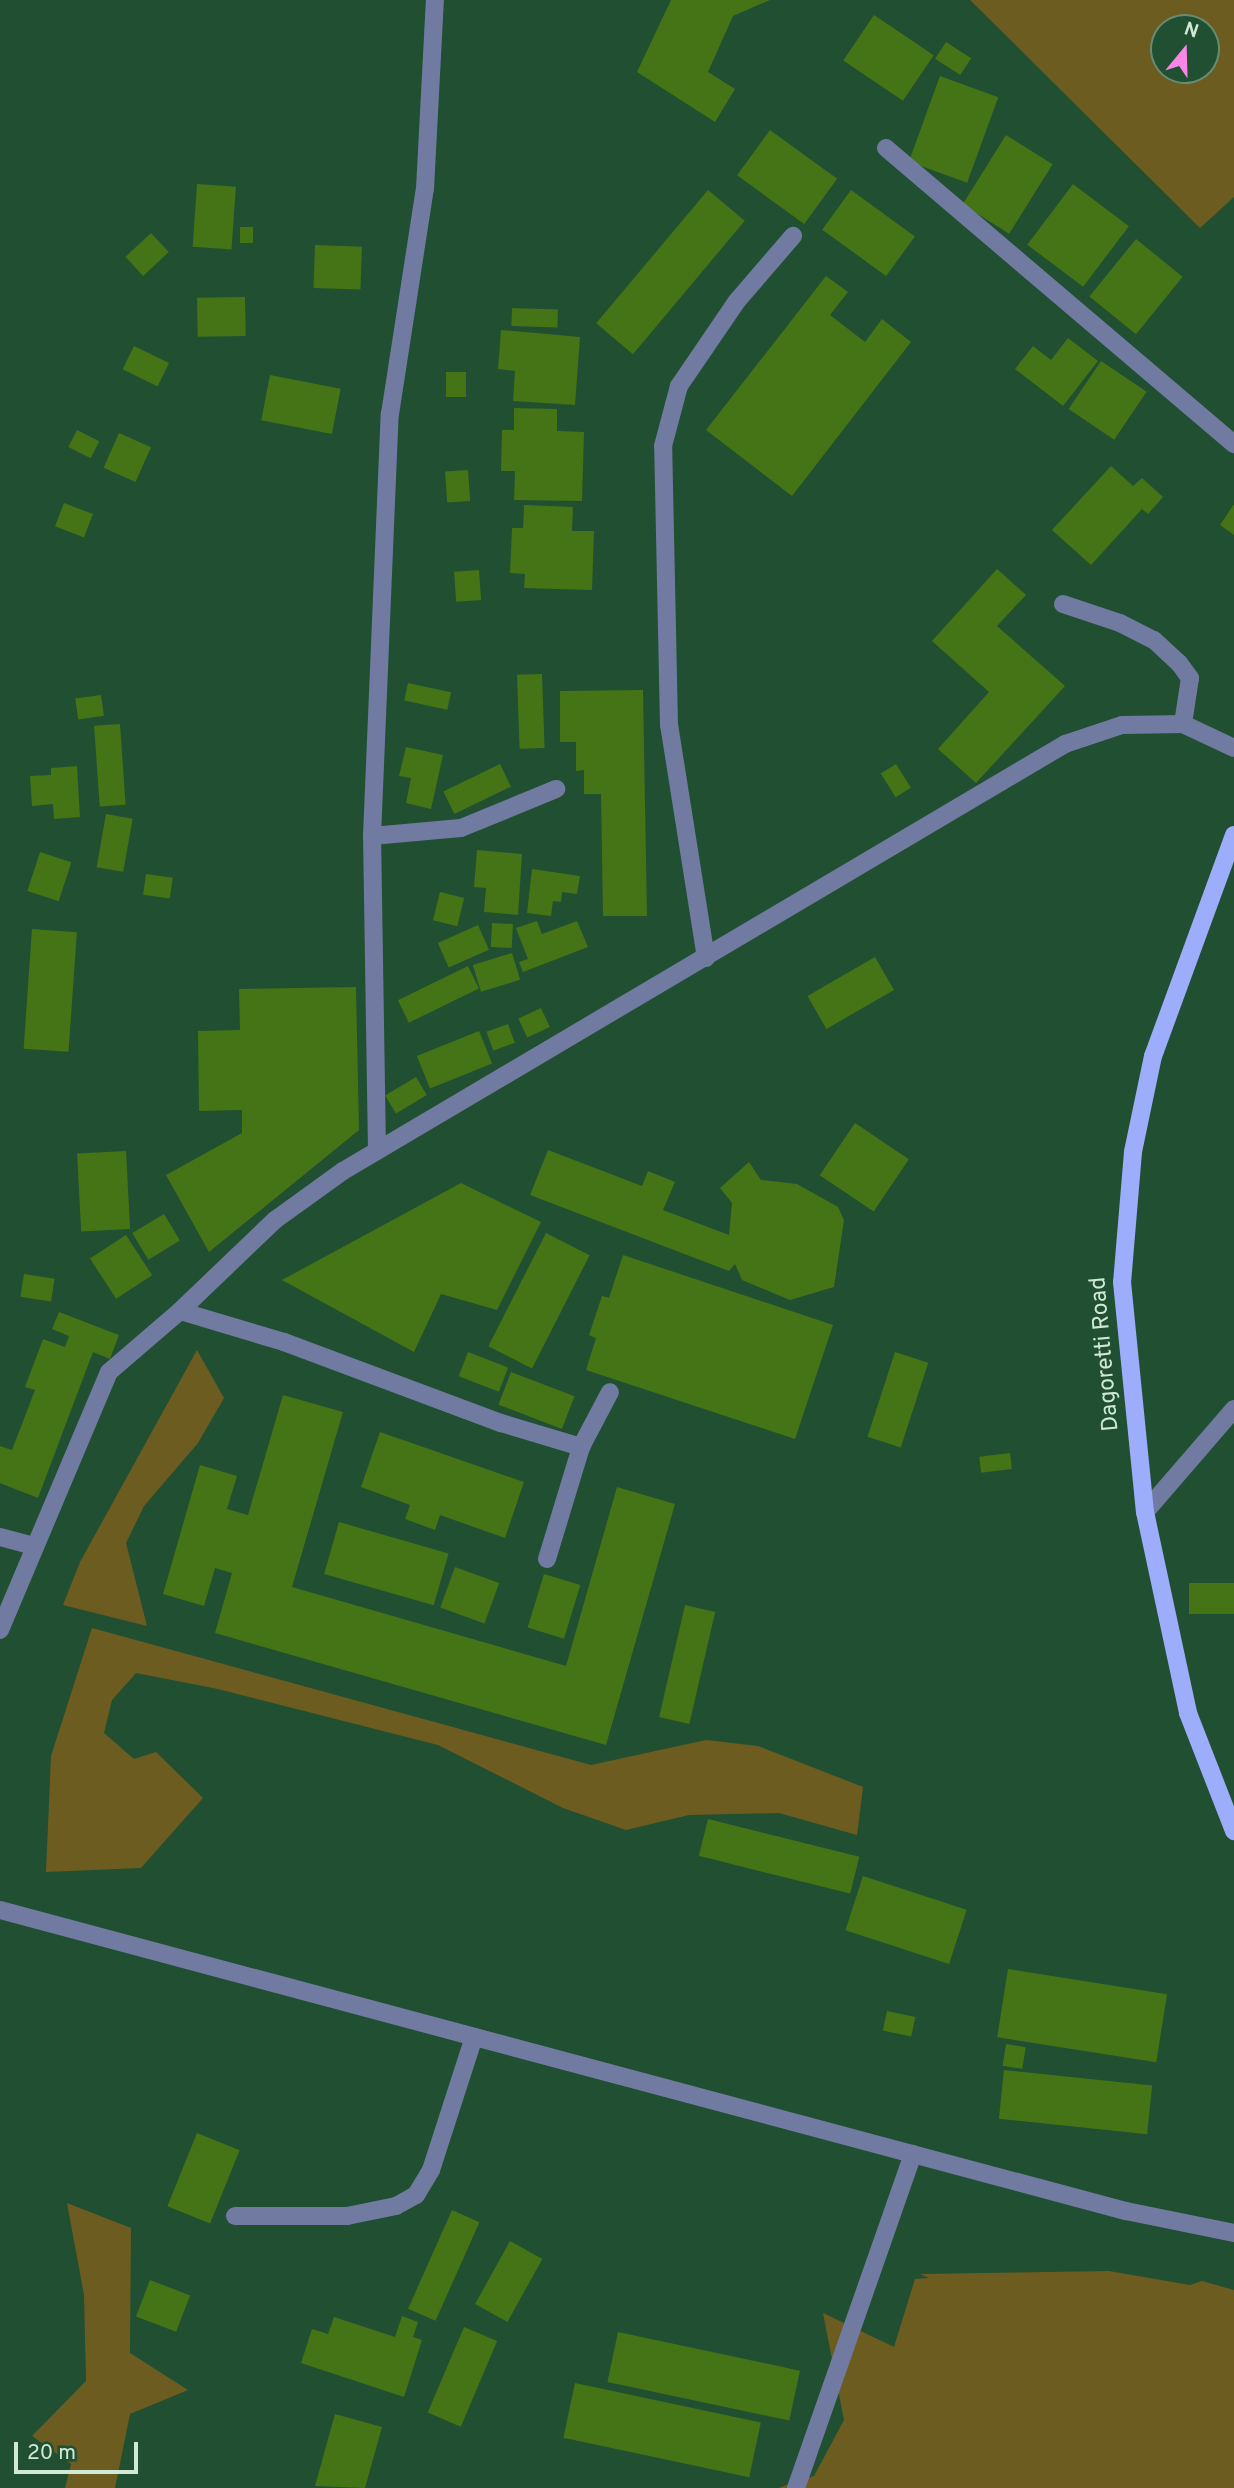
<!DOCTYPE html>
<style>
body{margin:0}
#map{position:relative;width:1234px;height:2488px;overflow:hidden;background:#214f32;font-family:Overpass,sans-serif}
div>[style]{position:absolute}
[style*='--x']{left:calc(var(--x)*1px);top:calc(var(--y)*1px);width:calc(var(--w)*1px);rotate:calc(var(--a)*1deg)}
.green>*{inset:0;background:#6d5c20}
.building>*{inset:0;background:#447415;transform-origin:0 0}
.minor>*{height:18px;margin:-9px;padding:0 9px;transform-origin:9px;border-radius:9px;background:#717ba1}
.major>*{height:18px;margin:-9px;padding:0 9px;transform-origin:9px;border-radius:9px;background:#9caefb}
span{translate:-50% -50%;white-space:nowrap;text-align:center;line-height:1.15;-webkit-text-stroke:5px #214f32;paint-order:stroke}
.street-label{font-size:23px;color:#d0e8d6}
.north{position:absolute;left:1150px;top:14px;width:70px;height:70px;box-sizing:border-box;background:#214f32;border:2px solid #678c74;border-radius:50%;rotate:19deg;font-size:19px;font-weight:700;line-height:28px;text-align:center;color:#d0e8d6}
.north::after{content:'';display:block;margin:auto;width:24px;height:32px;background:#fa87e7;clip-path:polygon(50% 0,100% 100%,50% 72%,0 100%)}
.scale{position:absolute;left:14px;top:2442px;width:124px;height:32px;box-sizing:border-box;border:4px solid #d0e8d6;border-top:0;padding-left:9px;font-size:21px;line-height:24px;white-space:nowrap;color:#d0e8d6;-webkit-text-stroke:5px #214f32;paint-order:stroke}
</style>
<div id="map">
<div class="green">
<div style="clip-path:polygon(evenodd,970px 0,1234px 0,1234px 197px,1200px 228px,970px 0,1164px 28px,1206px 28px,1206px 70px,1164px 70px,1164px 28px)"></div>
<div style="clip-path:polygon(197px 1350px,224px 1398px,198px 1443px,144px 1506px,126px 1543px,147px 1626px,63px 1605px,80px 1562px)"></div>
<div style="clip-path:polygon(92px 1628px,591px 1765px,706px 1740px,758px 1746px,863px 1787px,857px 1835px,779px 1813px,689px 1815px,626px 1830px,563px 1808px,438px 1745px,218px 1689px,136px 1673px,112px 1700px,104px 1733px,134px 1759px,156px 1752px,203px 1798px,141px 1868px,46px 1872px,51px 1756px)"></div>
<div style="clip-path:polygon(67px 2203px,131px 2228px,130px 2353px,188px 2390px,130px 2414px,115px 2488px,65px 2488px,71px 2464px,32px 2436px,86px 2381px,84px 2295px)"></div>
<div style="clip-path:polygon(1109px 2271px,1190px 2285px,1202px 2281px,1234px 2290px,1234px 2488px,778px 2488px,814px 2476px,844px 2420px,823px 2313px,894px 2347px,915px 2279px,929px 2278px,920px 2274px)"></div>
</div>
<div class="building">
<div style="clip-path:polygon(671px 0,770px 0,733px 16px,708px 72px,735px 89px,715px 122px,637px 72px)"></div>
<div style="left:874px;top:15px;width:72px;height:55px;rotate:34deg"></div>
<div style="left:946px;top:42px;width:30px;height:20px;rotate:33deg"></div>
<div style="left:940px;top:76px;width:62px;height:91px;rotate:20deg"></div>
<div style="left:770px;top:130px;width:83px;height:56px;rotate:36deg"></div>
<div style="left:1006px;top:135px;width:55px;height:82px;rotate:32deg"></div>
<div style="left:197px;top:184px;width:39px;height:63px;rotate:4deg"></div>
<div style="left:1073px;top:184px;width:70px;height:76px;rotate:37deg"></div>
<div style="left:708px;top:190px;width:48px;height:174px;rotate:40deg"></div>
<div style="left:851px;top:190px;width:79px;height:49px;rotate:36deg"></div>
<div style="left:240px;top:227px;width:13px;height:16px"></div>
<div style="left:151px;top:233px;width:26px;height:35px;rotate:47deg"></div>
<div style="left:1136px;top:239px;width:60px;height:74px;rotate:39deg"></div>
<div style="left:315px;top:245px;width:47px;height:43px;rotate:2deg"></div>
<div style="clip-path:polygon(826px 276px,848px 292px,830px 315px,865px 342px,882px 319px,911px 342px,792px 496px,706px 430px)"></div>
<div style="left:245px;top:297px;width:39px;height:48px;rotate:89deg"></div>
<div style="left:512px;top:308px;width:46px;height:18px;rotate:2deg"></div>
<div style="clip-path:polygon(501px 330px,580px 337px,575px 405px,513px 401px,515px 371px,498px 369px)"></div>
<div style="clip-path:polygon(1068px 338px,1098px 361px,1063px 406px,1015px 369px,1033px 346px,1051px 360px)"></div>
<div style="left:134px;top:346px;width:39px;height:26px;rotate:26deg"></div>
<div style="left:1101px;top:361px;width:55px;height:58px;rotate:34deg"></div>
<div style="left:446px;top:372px;width:20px;height:25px"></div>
<div style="left:270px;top:375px;width:72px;height:46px;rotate:11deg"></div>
<div style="clip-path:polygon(514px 408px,557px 409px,557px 431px,584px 432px,582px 501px,514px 500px,515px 471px,501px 471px,502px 430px,514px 430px)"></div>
<div style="left:77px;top:430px;width:25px;height:19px;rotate:27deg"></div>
<div style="left:119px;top:433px;width:35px;height:38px;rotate:24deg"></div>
<div style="clip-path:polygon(1111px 466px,1133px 486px,1142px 478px,1163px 497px,1148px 514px,1142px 509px,1091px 565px,1052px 530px)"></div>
<div style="left:468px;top:470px;width:31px;height:23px;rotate:86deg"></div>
<div style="left:64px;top:503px;width:31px;height:25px;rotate:21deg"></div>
<div style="clip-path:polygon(1234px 504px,1234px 535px,1220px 525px)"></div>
<div style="clip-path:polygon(524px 505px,573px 507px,572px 531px,594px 531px,592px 590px,524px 588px,525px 574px,510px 573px,512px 528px,523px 528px)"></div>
<div style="clip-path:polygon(997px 569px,1026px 595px,997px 626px,1065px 686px,976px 783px,938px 749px,989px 692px,932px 641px)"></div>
<div style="left:479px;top:570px;width:30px;height:25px;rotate:86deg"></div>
<div style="left:542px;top:674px;width:74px;height:25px;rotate:88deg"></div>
<div style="left:408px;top:683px;width:44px;height:18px;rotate:12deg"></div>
<div style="clip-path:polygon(643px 690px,647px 916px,603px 916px,601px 794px,584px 794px,584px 770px,576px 771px,576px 742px,560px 742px,560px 691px)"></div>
<div style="left:101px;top:695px;width:21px;height:26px;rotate:82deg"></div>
<div style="left:120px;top:724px;width:81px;height:26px;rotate:86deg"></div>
<div style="clip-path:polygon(406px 747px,443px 755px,431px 809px,406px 803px,411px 778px,399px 776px)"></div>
<div style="left:500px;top:764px;width:25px;height:63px;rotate:64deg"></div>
<div style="left:896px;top:764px;width:28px;height:18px;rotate:58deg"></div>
<div style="clip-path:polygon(77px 766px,80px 817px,54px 819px,53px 804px,32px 806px,30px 776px,51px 775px,51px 768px)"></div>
<div style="left:106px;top:814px;width:27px;height:54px;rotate:10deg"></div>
<div style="clip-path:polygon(477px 850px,522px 854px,518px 915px,484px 912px,486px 888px,474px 887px)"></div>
<div style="left:40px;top:852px;width:33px;height:41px;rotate:18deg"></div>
<div style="clip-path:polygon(532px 869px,580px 876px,577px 894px,562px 892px,561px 902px,553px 901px,551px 916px,527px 913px)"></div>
<div style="left:146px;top:874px;width:27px;height:21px;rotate:8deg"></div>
<div style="left:440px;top:892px;width:25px;height:29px;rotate:14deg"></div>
<div style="clip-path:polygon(537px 921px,542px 934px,577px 921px,588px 947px,523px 972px,519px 962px,528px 959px,516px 928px)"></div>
<div style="left:492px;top:923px;width:21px;height:24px;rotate:3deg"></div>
<div style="left:478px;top:925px;width:27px;height:44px;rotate:66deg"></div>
<div style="left:32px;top:929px;width:45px;height:120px;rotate:4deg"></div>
<div style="left:512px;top:953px;width:28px;height:41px;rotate:73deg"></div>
<div style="left:875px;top:957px;width:38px;height:78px;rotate:60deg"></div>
<div style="left:468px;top:966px;width:25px;height:78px;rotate:64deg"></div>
<div style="clip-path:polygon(356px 987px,359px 1130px,209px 1252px,166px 1175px,242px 1133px,242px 1110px,199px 1111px,198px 1031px,240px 1030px,239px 989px)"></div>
<div style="left:541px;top:1008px;width:21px;height:25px;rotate:65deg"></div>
<div style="left:508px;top:1024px;width:20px;height:23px;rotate:70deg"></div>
<div style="left:479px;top:1031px;width:35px;height:67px;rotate:68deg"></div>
<div style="left:416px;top:1077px;width:21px;height:36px;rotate:59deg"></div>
<div style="left:855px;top:1123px;width:65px;height:63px;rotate:34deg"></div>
<div style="clip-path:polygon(548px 1150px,642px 1186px,648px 1171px,675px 1182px,663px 1210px,729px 1235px,732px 1203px,720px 1188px,749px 1162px,761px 1180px,797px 1184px,838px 1207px,844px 1220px,834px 1287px,790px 1300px,742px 1280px,735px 1264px,729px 1271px,530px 1195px)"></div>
<div style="left:126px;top:1151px;width:78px;height:49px;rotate:87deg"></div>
<div style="clip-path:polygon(461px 1183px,541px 1222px,497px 1310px,441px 1294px,414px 1352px,282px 1280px)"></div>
<div style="left:164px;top:1214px;width:31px;height:37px;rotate:59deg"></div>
<div style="left:546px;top:1233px;width:49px;height:127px;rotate:27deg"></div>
<div style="left:126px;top:1235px;width:48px;height:43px;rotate:57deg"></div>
<div style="clip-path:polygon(623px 1255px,833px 1325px,795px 1439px,586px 1370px,596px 1338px,589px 1335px,602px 1296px,609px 1298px)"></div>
<div style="left:24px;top:1274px;width:31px;height:23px;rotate:9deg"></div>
<div style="clip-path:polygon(59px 1312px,119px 1335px,110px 1359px,93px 1352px,38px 1498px,0 1483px,0 1446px,12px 1450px,35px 1390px,25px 1387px,43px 1339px,65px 1347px,69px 1336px,52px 1329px)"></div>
<div style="left:468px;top:1352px;width:43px;height:26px;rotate:21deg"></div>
<div style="left:895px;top:1352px;width:35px;height:89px;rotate:18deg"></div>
<div style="left:511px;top:1372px;width:68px;height:35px;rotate:21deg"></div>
<div style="clip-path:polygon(283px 1395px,343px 1412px,292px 1587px,566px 1666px,617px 1487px,675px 1504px,606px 1745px,215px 1633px,232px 1573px,215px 1568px,204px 1606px,163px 1594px,200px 1465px,237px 1476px,227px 1509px,248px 1515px)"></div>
<div style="clip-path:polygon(380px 1432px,524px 1482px,505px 1538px,440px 1515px,435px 1530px,405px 1519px,410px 1505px,361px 1487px)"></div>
<div style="left:1010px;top:1453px;width:16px;height:31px;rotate:83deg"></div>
<div style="left:339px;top:1522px;width:114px;height:54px;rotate:16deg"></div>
<div style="left:455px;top:1567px;width:47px;height:43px;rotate:20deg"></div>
<div style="left:544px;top:1574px;width:38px;height:56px;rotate:17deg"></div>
<div style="left:1234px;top:1583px;width:31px;height:45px;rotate:90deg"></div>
<div style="left:685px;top:1605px;width:31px;height:115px;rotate:13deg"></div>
<div style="left:708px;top:1819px;width:156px;height:38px;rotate:14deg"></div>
<div style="left:863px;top:1876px;width:109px;height:57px;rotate:18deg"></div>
<div style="left:1008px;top:1969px;width:161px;height:69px;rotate:9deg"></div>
<div style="left:887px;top:2011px;width:29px;height:20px;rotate:12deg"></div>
<div style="left:1006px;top:2044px;width:20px;height:22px;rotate:9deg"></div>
<div style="left:1004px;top:2070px;width:149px;height:49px;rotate:6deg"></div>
<div style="left:197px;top:2133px;width:46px;height:79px;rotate:22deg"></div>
<div style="left:452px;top:2210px;width:30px;height:108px;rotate:24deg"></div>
<div style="left:510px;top:2241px;width:37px;height:72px;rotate:29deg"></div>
<div style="left:150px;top:2280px;width:43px;height:39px;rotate:21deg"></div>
<div style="clip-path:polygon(402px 2316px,418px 2322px,413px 2337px,422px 2340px,404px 2397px,301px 2363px,312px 2329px,328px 2334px,334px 2317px,395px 2337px)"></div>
<div style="left:464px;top:2327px;width:36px;height:93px;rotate:23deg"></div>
<div style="left:618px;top:2332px;width:186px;height:51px;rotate:12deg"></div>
<div style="left:575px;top:2383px;width:190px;height:56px;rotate:12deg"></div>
<div style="clip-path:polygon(335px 2414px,382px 2427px,365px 2488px,315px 2486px)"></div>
</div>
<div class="minor">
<div style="--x:886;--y:148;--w:457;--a:40.4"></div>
<div style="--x:1063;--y:604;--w:60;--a:18.4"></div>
<div style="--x:1120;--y:623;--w:38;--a:27"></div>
<div style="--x:1154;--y:640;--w:34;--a:43"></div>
<div style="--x:1179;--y:663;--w:19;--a:54"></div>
<div style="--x:1190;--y:678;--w:47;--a:98.7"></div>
<div style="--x:372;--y:836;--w:89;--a:-5.1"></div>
<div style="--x:461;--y:828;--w:103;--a:-22.3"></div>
<div style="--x:706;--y:958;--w:236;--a:-99"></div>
<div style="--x:669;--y:725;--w:279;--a:-91.2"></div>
<div style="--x:663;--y:446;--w:62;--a:-75.1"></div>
<div style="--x:679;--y:386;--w:103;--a:-55.7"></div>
<div style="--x:737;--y:301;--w:86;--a:-49.3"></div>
<div style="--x:377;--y:1151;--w:315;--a:-90.9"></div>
<div style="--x:372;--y:836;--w:422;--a:-87.6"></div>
<div style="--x:390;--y:414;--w:228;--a:-81.2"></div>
<div style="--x:425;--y:189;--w:189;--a:-87"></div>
<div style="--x:180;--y:1311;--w:109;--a:16.6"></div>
<div style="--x:284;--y:1342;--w:232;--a:20.5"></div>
<div style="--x:501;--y:1423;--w:84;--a:16.7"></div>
<div style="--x:581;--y:1447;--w:62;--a:-62.2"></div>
<div style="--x:1145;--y:1512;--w:136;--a:-49.2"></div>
<div style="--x:0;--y:1537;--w:34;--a:15"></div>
<div style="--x:547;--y:1559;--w:117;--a:-73.1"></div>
<div style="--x:0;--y:1630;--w:280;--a:-67.1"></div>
<div style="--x:109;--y:1372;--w:94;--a:-40.7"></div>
<div style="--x:180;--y:1311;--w:132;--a:-43.8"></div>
<div style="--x:275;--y:1220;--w:84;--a:-35.8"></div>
<div style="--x:343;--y:1171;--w:839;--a:-30.6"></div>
<div style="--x:1065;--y:744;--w:60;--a:-18.4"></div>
<div style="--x:1122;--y:725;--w:61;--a:-0.9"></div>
<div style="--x:1183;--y:724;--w:56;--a:25.2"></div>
<div style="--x:0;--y:1910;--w:1166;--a:14.97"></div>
<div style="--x:1126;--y:2211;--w:110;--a:11.5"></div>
<div style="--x:235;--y:2216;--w:112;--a:0"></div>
<div style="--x:347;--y:2216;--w:50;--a:-11.5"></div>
<div style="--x:396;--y:2206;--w:23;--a:-29"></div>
<div style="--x:416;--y:2195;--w:29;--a:-59"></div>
<div style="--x:431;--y:2170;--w:140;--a:-72.1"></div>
<div style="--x:796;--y:2488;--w:354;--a:-70.7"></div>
</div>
<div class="major">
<div style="--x:1234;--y:835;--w:235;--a:110.1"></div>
<div style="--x:1153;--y:1056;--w:98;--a:101.8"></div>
<div style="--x:1133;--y:1152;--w:130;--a:94.8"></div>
<div style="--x:1122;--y:1282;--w:231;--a:84.3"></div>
<div style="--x:1145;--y:1512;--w:206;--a:77.9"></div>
<div style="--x:1188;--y:1713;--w:127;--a:68.7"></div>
</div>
<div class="street-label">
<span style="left:1106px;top:1354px;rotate:-95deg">Dagoretti Road</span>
</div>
<div class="north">N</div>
<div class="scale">20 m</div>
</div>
